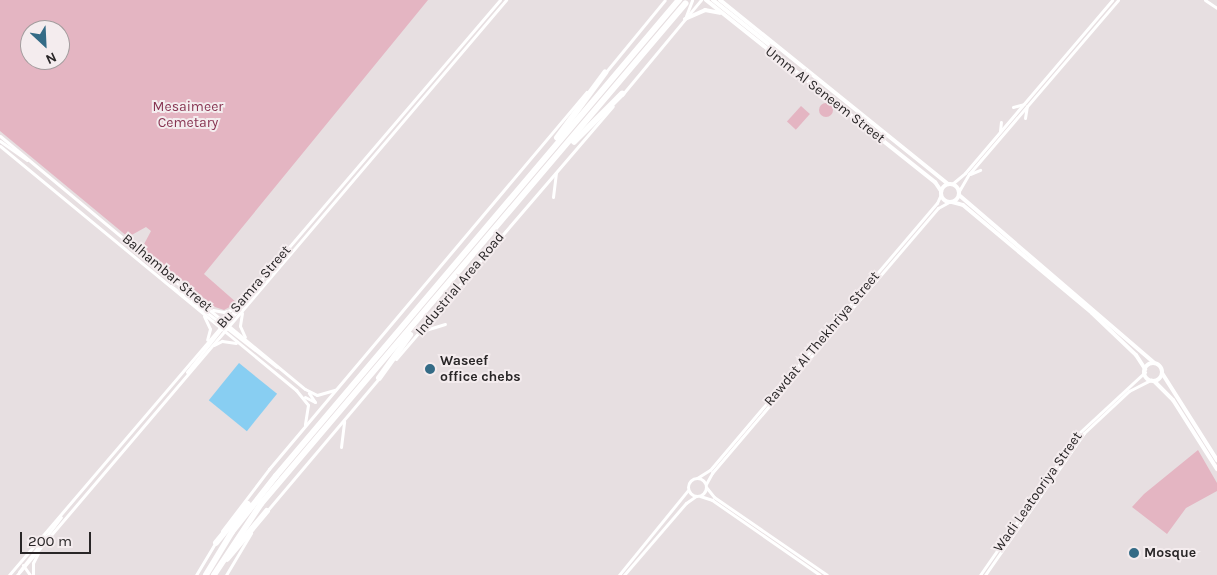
<!DOCTYPE html>
<style>
body{margin:0}
#map{position:relative;width:1217px;height:575px;overflow:hidden;background:#e7dfe1;font-family:Karla,sans-serif}
div>[style]{position:absolute}
[style*='--x']{left:calc(var(--x)*1px);top:calc(var(--y)*1px);width:calc(var(--w)*1px);rotate:calc(var(--a)*1deg)}
.green>*{inset:0;background:#e4b5c2;transform-origin:0 0}
.round{border-radius:50%}
.water>*{inset:0;background:#88cef2;transform-origin:0 0}
.tertiary>*{height:3px;margin:-1.5px;padding:0 1.5px;transform-origin:1.5px;border-radius:1.5px;background:#fff}
.tertiary>.ring{margin:-1.5px;padding:0;box-sizing:content-box;background:none;border:3px solid #fff;border-radius:50%}
.secondary>*{height:4px;margin:-2px;padding:0 2px;transform-origin:2px;border-radius:2px;background:#fff}
.secondary>.ring{margin:-2px;padding:0;box-sizing:content-box;background:none;border:4px solid #fff;border-radius:50%}
.trunk>*{height:5.5px;margin:-2.75px;padding:0 2.75px;transform-origin:2.75px;border-radius:2.75px;background:#fff}
.dots>*{width:14px;height:14px;translate:-50% -50%;box-sizing:border-box;border:2px solid #f4ecee;border-radius:50%}
span{translate:-50% -50%;white-space:nowrap;text-align:center;line-height:1.15;-webkit-text-stroke:4px #f4ecee;paint-order:stroke}
.street-label{font-size:14px;color:#292627}
.park-label{font-size:14px;color:#873452}
.poi-label{font-size:14px;color:#292627;font-weight:700}
.left{translate:0 -50%;text-align:left}
.north{position:absolute;left:20px;top:20px;width:50px;height:50px;box-sizing:border-box;background:#f4ecee;border:1px solid #a39d9e;border-radius:50%;rotate:155deg;font-size:14px;font-weight:700;line-height:20px;text-align:center;color:#292627}
.north::after{content:'';display:block;margin:auto;width:18px;height:22px;background:#346b86;clip-path:polygon(50% 0,100% 100%,50% 72%,0 100%)}
.scale{position:absolute;left:20px;top:532px;width:71px;height:22px;box-sizing:border-box;border:2px solid #292627;border-top:0;padding-left:6px;font-size:15px;line-height:18px;white-space:nowrap;color:#292627;-webkit-text-stroke:4px #f4ecee;paint-order:stroke}
</style>
<div id="map">
<div class="green">
<div style="clip-path:polygon(evenodd,0 0,428px 0,204px 274px,237px 303px,224px 310px,215px 307px,142px 248px,151px 231px,146px 227px,128px 237px,0 131px,0 0,30px 30px,60px 30px,60px 60px,30px 60px,30px 30px)"></div>
<div class="round" style="left:819px;top:103px;width:14px;height:14px"></div>
<div style="left:801px;top:106px;width:12px;height:21px;rotate:42deg"></div>
<div style="clip-path:polygon(1198px 450px,1217px 483px,1217px 491px,1186px 508px,1167px 534px,1132px 507px,1144px 494px)"></div>
</div>
<div class="water">
<div style="left:239px;top:363px;width:49px;height:48px;rotate:39deg"></div>
</div>
<div class="tertiary">
<div style="--x:1205;--y:0;--w:14;--a:34"></div>
<div style="--x:686;--y:16;--w:17;--a:-69"></div>
<div style="--x:605;--y:73;--w:94;--a:-50.6"></div>
<div style="--x:622;--y:95;--w:124;--a:-50.3"></div>
<div style="--x:1013;--y:107;--w:11;--a:-15"></div>
<div style="--x:1025;--y:118;--w:12;--a:-81"></div>
<div style="--x:1000;--y:131;--w:9;--a:-84"></div>
<div style="--x:0;--y:136;--w:396;--a:39.7"></div>
<div style="--x:305;--y:389;--w:13;--a:27"></div>
<div style="--x:317;--y:395;--w:19;--a:-16"></div>
<div style="--x:0;--y:141;--w:33;--a:35"></div>
<div style="--x:0;--y:146;--w:384;--a:39.5"></div>
<div style="--x:296;--y:390;--w:19;--a:51"></div>
<div style="--x:308;--y:405;--w:20;--a:99"></div>
<div style="--x:970;--y:174;--w:11;--a:-22"></div>
<div style="--x:952;--y:184;--w:17;--a:-40"></div>
<div style="--x:965;--y:173;--w:227;--a:-49.6"></div>
<div style="--x:959;--y:191;--w:20;--a:-60"></div>
<div style="--x:969;--y:174;--w:229;--a:-49.4"></div>
<div style="--x:553;--y:197;--w:24;--a:-83"></div>
<div style="--x:171;--y:286;--w:64;--a:36.7"></div>
<div style="--x:213;--y:310;--w:11;--a:10"></div>
<div style="--x:224;--y:312;--w:9;--a:-18"></div>
<div style="--x:242;--y:313;--w:13;--a:99"></div>
<div style="--x:240;--y:326;--w:12;--a:66"></div>
<div style="--x:204;--y:316;--w:14;--a:65"></div>
<div style="--x:210;--y:329;--w:11;--a:105"></div>
<div style="--x:227;--y:323;--w:55;--a:-49.4"></div>
<div style="--x:219;--y:327;--w:8;--a:7"></div>
<div style="--x:227;--y:328;--w:63;--a:38"></div>
<div style="--x:422;--y:331;--w:24;--a:-17"></div>
<div style="--x:214;--y:345;--w:9;--a:-27"></div>
<div style="--x:222;--y:341;--w:14;--a:8"></div>
<div style="--x:396;--y:359;--w:333;--a:-49.4"></div>
<div style="--x:187;--y:372;--w:56;--a:-51.5"></div>
<div style="--x:305;--y:397;--w:11;--a:27"></div>
<div style="--x:315;--y:402;--w:11;--a:-124"></div>
<div style="--x:341;--y:447;--w:26;--a:-83"></div>
<div class="ring" style="left:688px;top:478px;width:15px;height:15px"></div>
<div style="--x:697;--y:478;--w:15;--a:-32"></div>
<div style="--x:710;--y:470;--w:138;--a:-49.7"></div>
<div style="--x:799;--y:365;--w:213;--a:-49.6"></div>
<div style="--x:937;--y:203;--w:10;--a:-66"></div>
<div style="--x:706;--y:484;--w:13;--a:-61"></div>
<div style="--x:712;--y:473;--w:248;--a:-49.6"></div>
<div style="--x:873;--y:284;--w:100;--a:-49.5"></div>
<div style="--x:938;--y:208;--w:13;--a:-29"></div>
<div style="--x:706;--y:487;--w:13;--a:51"></div>
<div style="--x:714;--y:497;--w:137;--a:34.6"></div>
<div style="--x:700;--y:496;--w:13;--a:18"></div>
<div style="--x:712;--y:500;--w:131;--a:34.8"></div>
<div style="--x:266;--y:512;--w:177;--a:-49.8"></div>
<div style="--x:222;--y:531;--w:78;--a:-52.8"></div>
<div style="--x:269;--y:469;--w:493;--a:-49.9"></div>
<div style="--x:23;--y:565;--w:12;--a:55"></div>
<div style="--x:19;--y:572;--w:69;--a:-52.6"></div>
<div style="--x:9;--y:575;--w:756;--a:-49.51"></div>
<div style="--x:17;--y:575;--w:755;--a:-49.62"></div>
<div style="--x:33;--y:575;--w:12;--a:-90"></div>
<div style="--x:33;--y:563;--w:11;--a:-63"></div>
<div style="--x:196;--y:575;--w:37;--a:-59"></div>
<div style="--x:226;--y:575;--w:49;--a:-59.2"></div>
<div style="--x:619;--y:575;--w:109;--a:-50.9"></div>
<div style="--x:624;--y:575;--w:95;--a:-49.3"></div>
<div style="--x:686;--y:503;--w:12;--a:-35"></div>
<div style="--x:980;--y:575;--w:173;--a:-55.1"></div>
<div style="--x:1079;--y:433;--w:90;--a:-42.7"></div>
<div style="--x:985;--y:575;--w:173;--a:-55.1"></div>
<div style="--x:1084;--y:433;--w:62;--a:-43"></div>
<div style="--x:1129;--y:391;--w:25;--a:-27"></div>
</div>
<div class="secondary">
<div style="--x:706;--y:0;--w:293;--a:38.5"></div>
<div style="--x:935;--y:182;--w:11;--a:56"></div>
<div style="--x:713;--y:0;--w:74;--a:38.4"></div>
<div style="--x:720;--y:0;--w:293;--a:38.9"></div>
<div style="--x:685;--y:19;--w:22;--a:-24"></div>
<div style="--x:705;--y:10;--w:15;--a:11"></div>
<div class="ring" style="left:941px;top:184px;width:14px;height:14px"></div>
<div style="--x:959;--y:195;--w:257;--a:40.7"></div>
<div style="--x:952;--y:202;--w:11;--a:15"></div>
<div style="--x:963;--y:205;--w:168;--a:39.9"></div>
<div style="--x:1092;--y:313;--w:61;--a:43.7"></div>
<div style="--x:1136;--y:355;--w:17;--a:57"></div>
<div class="ring" style="left:1144px;top:363px;width:14px;height:14px"></div>
<div style="--x:1162;--y:373;--w:103;--a:57.7"></div>
<div style="--x:1154;--y:381;--w:27;--a:45"></div>
<div style="--x:1173;--y:400;--w:82;--a:57.5"></div>
</div>
<div class="trunk">
<div style="--x:557;--y:138;--w:81;--a:-53.6"></div>
<div style="--x:574;--y:142;--w:68;--a:-45"></div>
<div style="--x:379;--y:378;--w:53;--a:-54.2"></div>
<div style="--x:216;--y:543;--w:50;--a:-50.6"></div>
<div style="--x:227;--y:559;--w:62;--a:-50.2"></div>
<div style="--x:206;--y:575;--w:50;--a:-58.8"></div>
<div style="--x:232;--y:532;--w:71;--a:-51.8"></div>
<div style="--x:276;--y:476;--w:624;--a:-49.75"></div>
<div style="--x:214;--y:575;--w:85;--a:-56.5"></div>
<div style="--x:261;--y:504;--w:656;--a:-49.7"></div>
</div>
<div class="dots">
<div style="left:430px;top:369px;background:#346b86"></div>
<div style="left:1134px;top:553px;background:#346b86"></div>
</div>
<div class="street-label">
<span style="left:825px;top:95px;rotate:38deg">Umm Al Seneem Street</span>
<span style="left:167px;top:273px;rotate:40deg">Balhambar Street</span>
<span style="left:460px;top:284px;rotate:-50deg">Industrial Area Road</span>
<span style="left:254px;top:287px;rotate:-49deg">Bu Samra Street</span>
<span style="left:822px;top:339px;rotate:-50deg">Rawdat Al Thekhriya Street</span>
<span style="left:1038px;top:492px;rotate:-55deg">Wadi Leatooriya Street</span>
</div>
<div class="park-label">
<span style="left:188px;top:115px">Mesaimeer<br>Cemetary</span>
</div>
<div class="poi-label">
<span class="left" style="left:440px;top:369px">Waseef<br>office chebs</span>
<span class="left" style="left:1144px;top:553px">Mosque</span>
</div>
<div class="north">N</div>
<div class="scale">200 m</div>
</div>
